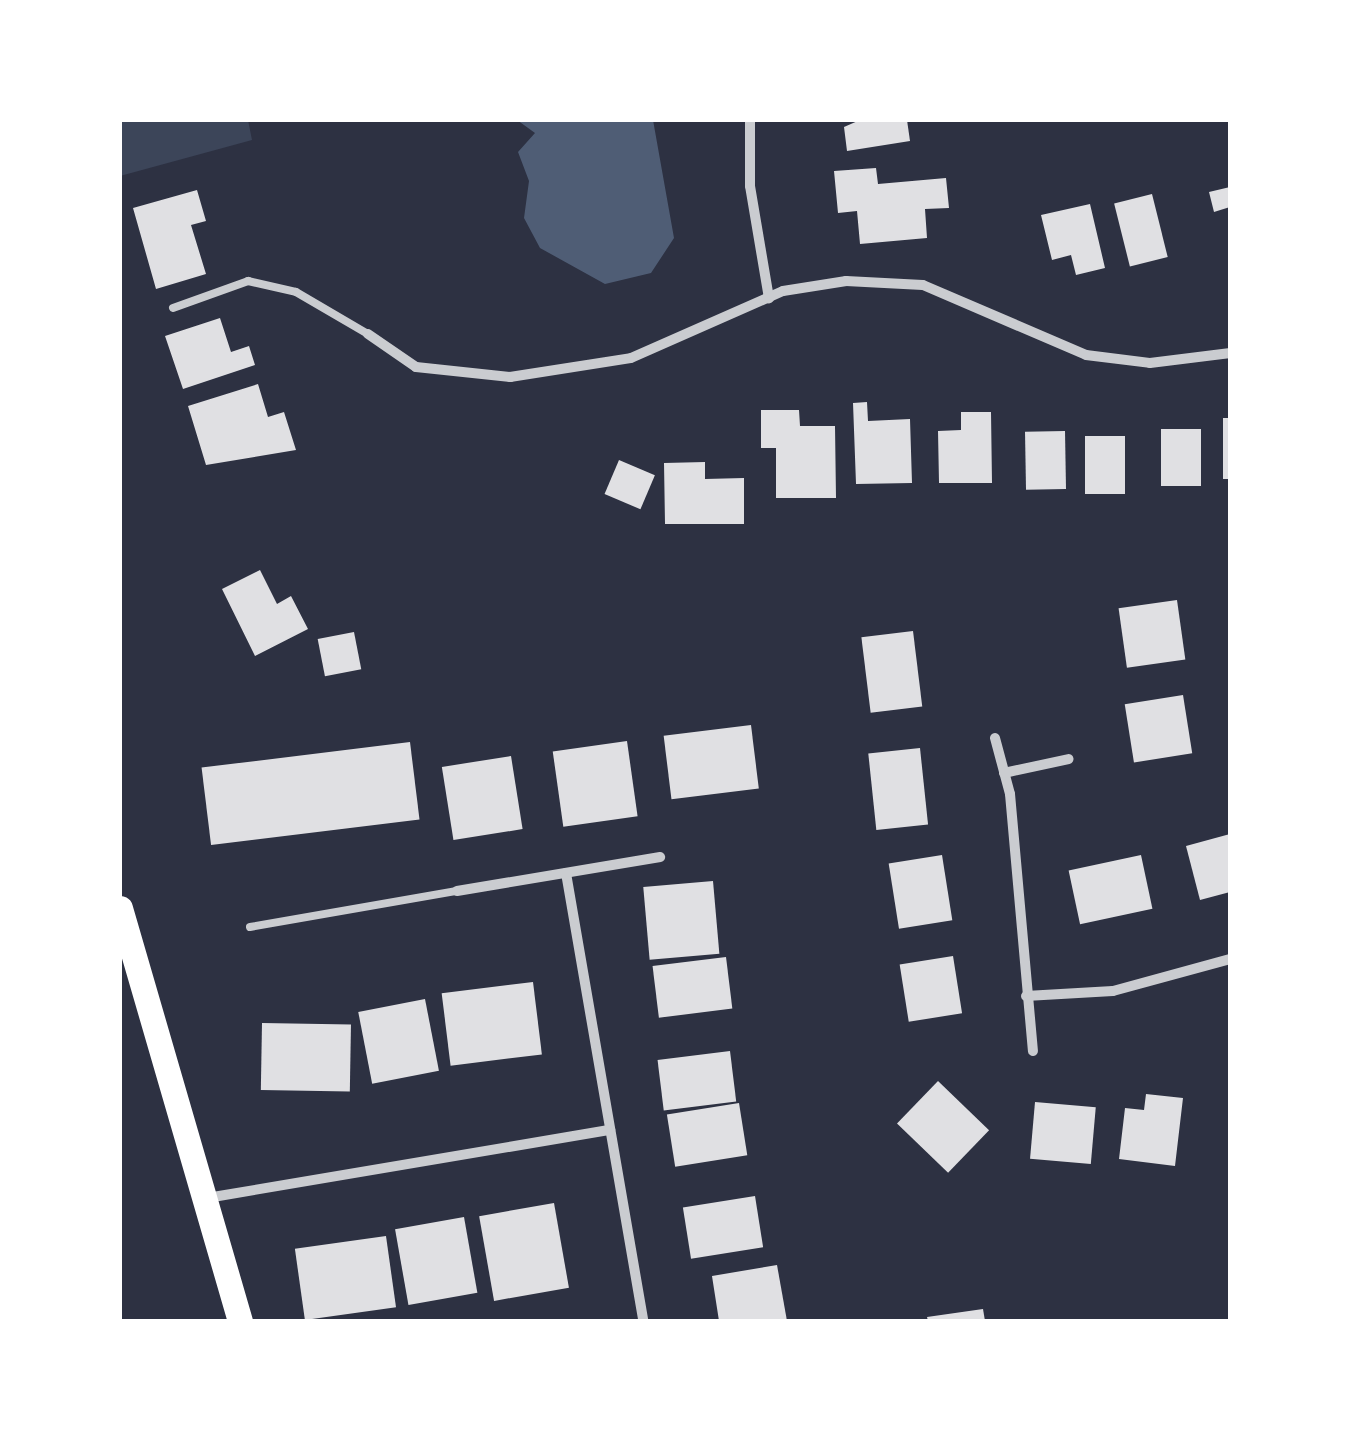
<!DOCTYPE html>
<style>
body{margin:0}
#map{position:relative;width:1350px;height:1441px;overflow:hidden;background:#2d3142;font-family:Poppins,sans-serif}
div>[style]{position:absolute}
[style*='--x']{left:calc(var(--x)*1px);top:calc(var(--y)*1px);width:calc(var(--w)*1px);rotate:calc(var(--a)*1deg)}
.green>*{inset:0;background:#3c4559}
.water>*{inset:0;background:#4f5d75}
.building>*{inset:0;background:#e0e0e3;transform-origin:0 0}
.service>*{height:8px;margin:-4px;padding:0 4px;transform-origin:4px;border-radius:4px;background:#caccd0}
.minor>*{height:10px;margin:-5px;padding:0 5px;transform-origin:5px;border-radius:5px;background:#caccd0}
.primary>*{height:25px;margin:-12.5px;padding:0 12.5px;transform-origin:12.5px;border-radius:12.5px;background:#fff}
span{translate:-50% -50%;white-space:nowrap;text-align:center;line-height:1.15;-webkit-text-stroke:10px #fff;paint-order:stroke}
.frame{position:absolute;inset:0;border:122px solid #fff;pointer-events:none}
</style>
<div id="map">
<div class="green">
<div style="clip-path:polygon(120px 120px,248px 120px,252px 140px,120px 176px)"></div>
</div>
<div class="water">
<div style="clip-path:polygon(517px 120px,653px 120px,674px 238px,651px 273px,605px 284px,540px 248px,524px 218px,529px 181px,518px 152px,535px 133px)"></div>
</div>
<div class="building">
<div style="clip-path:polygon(860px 120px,907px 120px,910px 141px,847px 151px,844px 127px)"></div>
<div style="clip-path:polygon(876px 168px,878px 184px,946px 178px,949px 208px,925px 209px,927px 238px,860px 244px,857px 211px,838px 213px,834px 171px)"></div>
<div style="clip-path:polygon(1230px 187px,1230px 207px,1214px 212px,1209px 192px)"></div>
<div style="clip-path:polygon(197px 190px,206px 221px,191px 225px,206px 274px,156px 289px,133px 208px)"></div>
<div style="left:1152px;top:194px;width:65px;height:39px;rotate:76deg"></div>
<div style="clip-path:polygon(1090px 204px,1105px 268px,1076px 275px,1071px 255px,1052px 260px,1041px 215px)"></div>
<div style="clip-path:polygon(220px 318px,231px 352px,249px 346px,255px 365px,183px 389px,165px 336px)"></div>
<div style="clip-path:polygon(258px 384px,268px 417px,284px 412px,296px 450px,206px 465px,188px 406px)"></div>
<div style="clip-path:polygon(867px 402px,868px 421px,910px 419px,912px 483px,856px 484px,853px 403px)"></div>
<div style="clip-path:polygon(761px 410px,799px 410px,800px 426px,835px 426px,836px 498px,776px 498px,776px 448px,761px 448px)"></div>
<div style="clip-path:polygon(961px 412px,991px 412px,992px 483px,939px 483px,938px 431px,961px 430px)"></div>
<div style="left:1223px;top:418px;width:7px;height:61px"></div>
<div style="left:1161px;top:429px;width:40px;height:57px"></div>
<div style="left:1065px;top:431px;width:58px;height:40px;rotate:89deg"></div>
<div style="left:1085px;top:436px;width:40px;height:58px"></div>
<div style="left:619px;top:460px;width:39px;height:37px;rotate:23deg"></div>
<div style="clip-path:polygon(705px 462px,705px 479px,744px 478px,744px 524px,665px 524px,664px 463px)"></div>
<div style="clip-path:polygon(260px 570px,277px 604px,291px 596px,308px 629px,255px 656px,222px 589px)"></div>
<div style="left:1177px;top:600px;width:60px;height:59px;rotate:82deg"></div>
<div style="left:913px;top:631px;width:76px;height:52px;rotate:83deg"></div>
<div style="left:354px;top:632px;width:38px;height:37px;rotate:79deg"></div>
<div style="left:1183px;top:695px;width:59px;height:59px;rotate:81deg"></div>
<div style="left:751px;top:725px;width:64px;height:88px;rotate:83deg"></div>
<div style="left:627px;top:741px;width:76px;height:75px;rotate:82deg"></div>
<div style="left:410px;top:742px;width:78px;height:210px;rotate:83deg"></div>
<div style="left:920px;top:748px;width:77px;height:52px;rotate:84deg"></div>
<div style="left:511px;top:756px;width:74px;height:70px;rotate:81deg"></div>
<div style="clip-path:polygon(1230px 834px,1230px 892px,1200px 900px,1186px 846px)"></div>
<div style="left:942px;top:855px;width:66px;height:54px;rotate:81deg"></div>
<div style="left:1141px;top:855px;width:55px;height:74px;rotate:78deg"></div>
<div style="left:713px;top:881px;width:73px;height:70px;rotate:85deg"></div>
<div style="left:953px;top:956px;width:58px;height:54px;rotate:81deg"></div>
<div style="left:726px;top:957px;width:52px;height:74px;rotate:83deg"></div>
<div style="left:533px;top:982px;width:73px;height:92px;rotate:83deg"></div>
<div style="left:425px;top:999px;width:73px;height:68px;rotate:79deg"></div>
<div style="left:262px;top:1023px;width:89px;height:67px;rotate:1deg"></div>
<div style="left:730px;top:1051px;width:51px;height:73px;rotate:83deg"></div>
<div style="left:938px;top:1081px;width:71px;height:59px;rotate:44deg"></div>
<div style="clip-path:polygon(1146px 1094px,1183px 1098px,1175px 1166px,1119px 1159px,1125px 1108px,1144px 1110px)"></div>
<div style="left:1035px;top:1102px;width:61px;height:57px;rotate:5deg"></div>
<div style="left:739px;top:1103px;width:53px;height:73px;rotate:81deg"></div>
<div style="left:755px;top:1196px;width:52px;height:73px;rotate:81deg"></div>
<div style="left:554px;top:1203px;width:86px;height:76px;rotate:80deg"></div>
<div style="left:464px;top:1217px;width:77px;height:70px;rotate:80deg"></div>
<div style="left:386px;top:1236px;width:72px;height:92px;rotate:82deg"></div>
<div style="clip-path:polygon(777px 1265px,787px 1321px,719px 1321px,712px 1276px)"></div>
<div style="clip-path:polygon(983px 1309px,985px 1321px,928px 1321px,927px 1317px)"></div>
</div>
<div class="service">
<div style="--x:173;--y:308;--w:80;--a:-19.8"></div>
<div style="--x:248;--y:281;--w:49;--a:12.9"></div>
<div style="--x:296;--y:292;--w:83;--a:30.3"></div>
<div style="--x:250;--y:927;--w:210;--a:-9.9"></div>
</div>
<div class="minor">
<div style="--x:750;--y:120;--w:66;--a:90"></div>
<div style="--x:750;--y:186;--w:114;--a:80.4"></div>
<div style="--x:368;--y:334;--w:58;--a:34.5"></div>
<div style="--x:416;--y:367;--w:95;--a:6.1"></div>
<div style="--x:510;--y:377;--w:122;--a:-8.9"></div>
<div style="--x:631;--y:358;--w:166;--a:-23.8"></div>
<div style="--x:783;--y:291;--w:64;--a:-9"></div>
<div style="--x:846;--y:281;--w:77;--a:3"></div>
<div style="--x:923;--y:285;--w:177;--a:23.2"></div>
<div style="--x:1086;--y:355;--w:64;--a:7.1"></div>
<div style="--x:1150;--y:363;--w:81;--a:-7.1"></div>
<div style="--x:995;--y:738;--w:58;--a:75"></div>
<div style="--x:1010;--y:794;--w:258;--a:84.9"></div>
<div style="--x:1004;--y:773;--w:66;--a:-12.2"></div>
<div style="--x:566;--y:873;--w:455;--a:80.2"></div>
<div style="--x:457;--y:891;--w:206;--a:-9.5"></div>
<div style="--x:1026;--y:996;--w:87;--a:-3.3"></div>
<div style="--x:1113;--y:991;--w:121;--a:-15.3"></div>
<div style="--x:207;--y:1198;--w:409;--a:-9.6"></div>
</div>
<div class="primary">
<div style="--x:120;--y:908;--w:430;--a:73.8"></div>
</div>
<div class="frame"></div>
</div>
